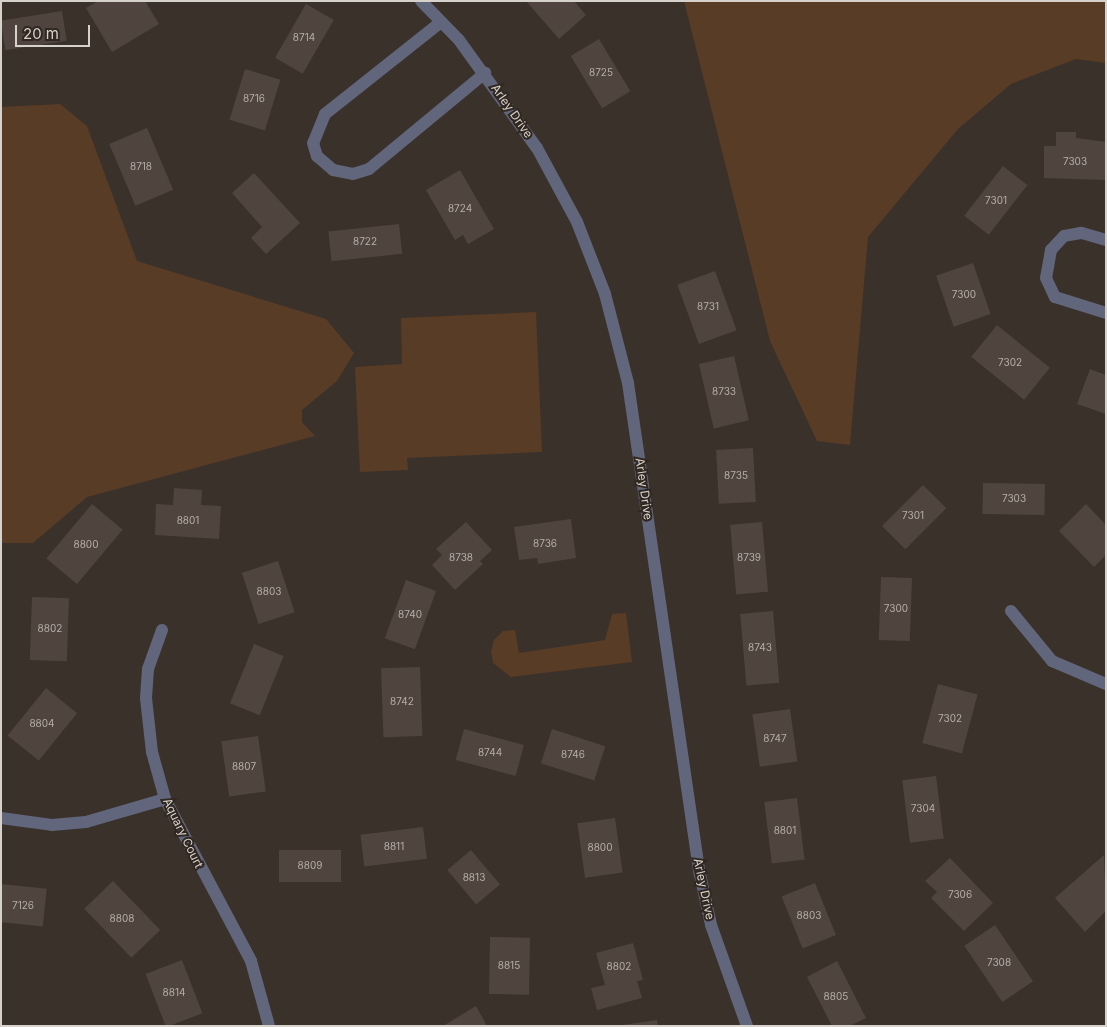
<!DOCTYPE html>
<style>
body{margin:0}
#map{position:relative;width:1107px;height:1027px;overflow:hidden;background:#3a312a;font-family:Inter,sans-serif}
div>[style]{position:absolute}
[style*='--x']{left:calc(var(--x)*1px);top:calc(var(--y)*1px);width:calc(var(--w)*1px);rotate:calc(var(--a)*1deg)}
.green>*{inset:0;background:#583c26}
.building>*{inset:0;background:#4f453e;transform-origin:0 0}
.minor>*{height:12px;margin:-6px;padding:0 6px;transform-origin:6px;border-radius:6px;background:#61667c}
span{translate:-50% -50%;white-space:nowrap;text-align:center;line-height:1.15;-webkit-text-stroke:4px #302720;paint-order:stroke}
.number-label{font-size:10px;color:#b5aea8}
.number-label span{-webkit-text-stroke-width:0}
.street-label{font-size:12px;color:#d7d1cc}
.frame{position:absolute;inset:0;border:2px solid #d7d1cc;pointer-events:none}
.scale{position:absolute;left:15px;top:25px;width:75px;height:22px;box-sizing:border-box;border:2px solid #d7d1cc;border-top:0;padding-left:6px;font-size:15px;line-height:18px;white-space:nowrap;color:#d7d1cc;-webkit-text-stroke:4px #302720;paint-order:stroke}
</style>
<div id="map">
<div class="green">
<div style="clip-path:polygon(684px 1px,1106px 1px,1106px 63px,1076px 59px,1011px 84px,958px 129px,868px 237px,850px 445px,817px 441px,770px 341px)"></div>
<div style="clip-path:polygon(60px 104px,87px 126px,137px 261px,326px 319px,354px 353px,337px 381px,302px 410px,302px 422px,315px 436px,87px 497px,33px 543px,1px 543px,1px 107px)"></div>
<div style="clip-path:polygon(536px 312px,542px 452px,407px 458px,408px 470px,360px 472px,355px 367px,402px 364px,401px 318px)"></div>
<div style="clip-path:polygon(626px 613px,632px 662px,511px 677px,493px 663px,491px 652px,494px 640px,503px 631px,515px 630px,519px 653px,605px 640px,612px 614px)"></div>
</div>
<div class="building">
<div style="clip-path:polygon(98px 1px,145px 1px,159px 24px,112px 52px,86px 8px)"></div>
<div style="clip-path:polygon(526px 1px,574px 1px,586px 15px,559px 39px)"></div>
<div style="left:306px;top:4px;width:32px;height:62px;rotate:30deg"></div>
<div style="left:62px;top:11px;width:30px;height:62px;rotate:81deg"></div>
<div style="left:599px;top:39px;width:61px;height:33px;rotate:59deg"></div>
<div style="left:245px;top:69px;width:37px;height:53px;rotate:17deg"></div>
<div style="left:147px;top:128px;width:67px;height:41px;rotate:67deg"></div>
<div style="clip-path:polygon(1056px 132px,1076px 132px,1076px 138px,1106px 142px,1106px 180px,1044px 178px,1044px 146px,1056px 146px)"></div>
<div style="left:1003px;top:166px;width:31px;height:63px;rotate:38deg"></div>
<div style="clip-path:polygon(460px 170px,494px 229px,468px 244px,463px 235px,455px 240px,426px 190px)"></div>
<div style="clip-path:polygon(254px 173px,300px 223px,266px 254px,251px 238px,262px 227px,232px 193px)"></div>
<div style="left:399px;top:224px;width:30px;height:71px;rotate:84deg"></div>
<div style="left:973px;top:263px;width:54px;height:39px;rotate:71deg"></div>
<div style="left:715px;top:271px;width:63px;height:40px;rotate:70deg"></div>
<div style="left:997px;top:325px;width:68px;height:41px;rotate:39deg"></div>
<div style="left:734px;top:356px;width:66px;height:36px;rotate:77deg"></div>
<div style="clip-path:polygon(1090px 369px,1106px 375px,1106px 414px,1077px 404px)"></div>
<div style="left:753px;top:448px;width:54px;height:37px;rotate:87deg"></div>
<div style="left:983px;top:483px;width:62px;height:31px;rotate:1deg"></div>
<div style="left:923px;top:485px;width:33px;height:58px;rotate:45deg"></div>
<div style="clip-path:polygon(174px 488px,202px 490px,201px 505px,221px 506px,219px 539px,155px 535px,156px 504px,173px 505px)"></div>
<div style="left:92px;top:504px;width:40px;height:71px;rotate:40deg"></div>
<div style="clip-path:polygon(1086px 504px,1106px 525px,1106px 555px,1094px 567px,1059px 531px)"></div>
<div style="clip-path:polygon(571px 519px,576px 558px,538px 564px,537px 558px,519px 560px,514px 527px)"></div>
<div style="clip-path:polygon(466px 522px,492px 550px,480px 561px,483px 564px,455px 590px,432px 565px,442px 555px,436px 549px)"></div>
<div style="left:762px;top:522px;width:70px;height:32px;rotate:85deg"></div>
<div style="left:278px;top:561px;width:54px;height:38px;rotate:72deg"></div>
<div style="left:881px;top:577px;width:31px;height:63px;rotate:2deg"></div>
<div style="left:406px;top:580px;width:32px;height:62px;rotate:20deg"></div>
<div style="left:32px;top:597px;width:37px;height:63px;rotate:2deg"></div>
<div style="left:773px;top:611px;width:72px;height:33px;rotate:85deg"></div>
<div style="left:254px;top:644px;width:32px;height:64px;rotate:22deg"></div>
<div style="left:420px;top:667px;width:69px;height:39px;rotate:88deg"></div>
<div style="left:938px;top:684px;width:41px;height:61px;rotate:15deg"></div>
<div style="left:46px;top:688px;width:40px;height:61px;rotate:39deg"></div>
<div style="left:790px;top:709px;width:53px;height:38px;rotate:82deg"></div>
<div style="left:464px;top:729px;width:62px;height:32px;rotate:15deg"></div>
<div style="left:552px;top:729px;width:56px;height:36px;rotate:18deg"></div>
<div style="left:258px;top:736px;width:56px;height:37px;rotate:82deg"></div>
<div style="left:936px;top:776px;width:63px;height:34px;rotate:83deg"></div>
<div style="left:797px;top:798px;width:62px;height:33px;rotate:83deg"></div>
<div style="left:615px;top:818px;width:55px;height:38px;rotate:82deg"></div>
<div style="left:423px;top:827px;width:32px;height:63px;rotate:83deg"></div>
<div style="left:341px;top:850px;width:32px;height:62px;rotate:90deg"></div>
<div style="left:471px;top:850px;width:45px;height:31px;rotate:50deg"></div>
<div style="clip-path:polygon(1104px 855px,1106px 911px,1085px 932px,1055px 898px)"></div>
<div style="clip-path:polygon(950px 858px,993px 903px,964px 931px,931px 898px,937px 892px,925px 881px)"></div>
<div style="left:113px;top:881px;width:68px;height:40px;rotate:46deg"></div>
<div style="left:815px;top:883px;width:56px;height:36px;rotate:68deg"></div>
<div style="left:1px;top:884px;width:46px;height:38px;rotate:6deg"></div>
<div style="left:995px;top:925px;width:68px;height:37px;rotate:56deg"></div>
<div style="left:490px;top:937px;width:40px;height:57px;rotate:1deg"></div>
<div style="clip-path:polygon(633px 943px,643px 980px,637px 981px,642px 998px,597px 1010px,591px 988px,605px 985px,596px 953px)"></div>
<div style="left:182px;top:960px;width:57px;height:39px;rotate:69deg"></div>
<div style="clip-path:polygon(837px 961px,866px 1018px,850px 1026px,832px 1026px,807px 977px)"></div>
<div style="clip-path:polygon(476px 1006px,487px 1026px,443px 1026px)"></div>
<div style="clip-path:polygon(657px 1020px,658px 1026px,622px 1026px,622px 1025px)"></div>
</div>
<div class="minor">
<div style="--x:421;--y:1;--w:54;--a:45.7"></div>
<div style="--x:459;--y:40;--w:133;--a:54.2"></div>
<div style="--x:537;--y:148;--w:84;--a:61.6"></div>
<div style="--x:577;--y:222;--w:77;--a:68.7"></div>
<div style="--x:605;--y:294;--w:92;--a:75.5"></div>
<div style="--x:628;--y:383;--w:496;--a:81.7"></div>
<div style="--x:700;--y:874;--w:52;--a:77.8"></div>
<div style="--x:711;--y:925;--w:107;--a:70.4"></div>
<div style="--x:441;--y:22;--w:148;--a:141.6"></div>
<div style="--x:325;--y:114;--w:31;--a:112"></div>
<div style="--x:313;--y:143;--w:14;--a:73"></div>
<div style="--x:317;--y:156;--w:21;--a:41"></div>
<div style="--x:333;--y:170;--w:20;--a:11"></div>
<div style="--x:353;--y:174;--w:17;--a:-17"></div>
<div style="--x:369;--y:169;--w:151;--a:-39.6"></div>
<div style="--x:1106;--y:240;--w:26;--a:-164"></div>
<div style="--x:1081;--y:233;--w:17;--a:170"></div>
<div style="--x:1064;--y:236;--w:19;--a:133"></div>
<div style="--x:1051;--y:250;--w:28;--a:100"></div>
<div style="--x:1046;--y:278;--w:21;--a:65"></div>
<div style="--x:1055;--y:297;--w:53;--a:17.4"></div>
<div style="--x:1011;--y:611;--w:65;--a:50.6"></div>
<div style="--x:1052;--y:661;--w:59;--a:23.1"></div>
<div style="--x:162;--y:630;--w:41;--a:109.7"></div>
<div style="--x:148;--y:669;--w:29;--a:94"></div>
<div style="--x:146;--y:698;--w:54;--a:83.7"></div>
<div style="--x:152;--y:752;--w:49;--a:74.5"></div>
<div style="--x:165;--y:799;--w:183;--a:62"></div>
<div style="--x:251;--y:961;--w:67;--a:74.5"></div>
<div style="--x:1;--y:818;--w:51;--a:7.8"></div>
<div style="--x:52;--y:825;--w:34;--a:-5"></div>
<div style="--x:86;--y:822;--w:82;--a:-16.2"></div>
</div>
<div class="number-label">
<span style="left:304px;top:38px">8714</span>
<span style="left:601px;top:73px">8725</span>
<span style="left:254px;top:99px">8716</span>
<span style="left:1075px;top:162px">7303</span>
<span style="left:141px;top:167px">8718</span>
<span style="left:996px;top:201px">7301</span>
<span style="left:460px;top:209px">8724</span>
<span style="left:365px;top:242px">8722</span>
<span style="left:964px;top:295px">7300</span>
<span style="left:708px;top:307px">8731</span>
<span style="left:1010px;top:363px">7302</span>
<span style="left:724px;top:392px">8733</span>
<span style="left:736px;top:476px">8735</span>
<span style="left:1014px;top:499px">7303</span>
<span style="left:913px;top:516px">7301</span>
<span style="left:188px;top:521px">8801</span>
<span style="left:545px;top:544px">8736</span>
<span style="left:86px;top:545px">8800</span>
<span style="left:461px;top:558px">8738</span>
<span style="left:749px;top:558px">8739</span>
<span style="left:269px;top:592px">8803</span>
<span style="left:896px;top:609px">7300</span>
<span style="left:410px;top:615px">8740</span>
<span style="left:50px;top:629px">8802</span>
<span style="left:760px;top:648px">8743</span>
<span style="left:402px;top:702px">8742</span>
<span style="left:950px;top:719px">7302</span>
<span style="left:42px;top:724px">8804</span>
<span style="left:775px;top:739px">8747</span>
<span style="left:490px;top:753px">8744</span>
<span style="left:573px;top:755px">8746</span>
<span style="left:244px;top:767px">8807</span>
<span style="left:923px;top:809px">7304</span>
<span style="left:785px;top:831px">8801</span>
<span style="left:394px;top:847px">8811</span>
<span style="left:600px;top:848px">8800</span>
<span style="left:310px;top:866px">8809</span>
<span style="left:474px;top:878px">8813</span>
<span style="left:960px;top:895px">7306</span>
<span style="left:23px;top:906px">7126</span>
<span style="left:809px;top:916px">8803</span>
<span style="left:122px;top:919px">8808</span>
<span style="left:999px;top:963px">7308</span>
<span style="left:509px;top:966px">8815</span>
<span style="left:619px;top:967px">8802</span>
<span style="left:174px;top:993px">8814</span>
<span style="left:836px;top:997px">8805</span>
</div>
<div class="street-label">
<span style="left:512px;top:111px;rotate:55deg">Arley Drive</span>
<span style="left:644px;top:489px;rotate:82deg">Arley Drive</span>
<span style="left:183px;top:833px;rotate:64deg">Aquary Court</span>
<span style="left:704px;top:889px;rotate:78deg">Arley Drive</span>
</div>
<div class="frame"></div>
<div class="scale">20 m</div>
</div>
